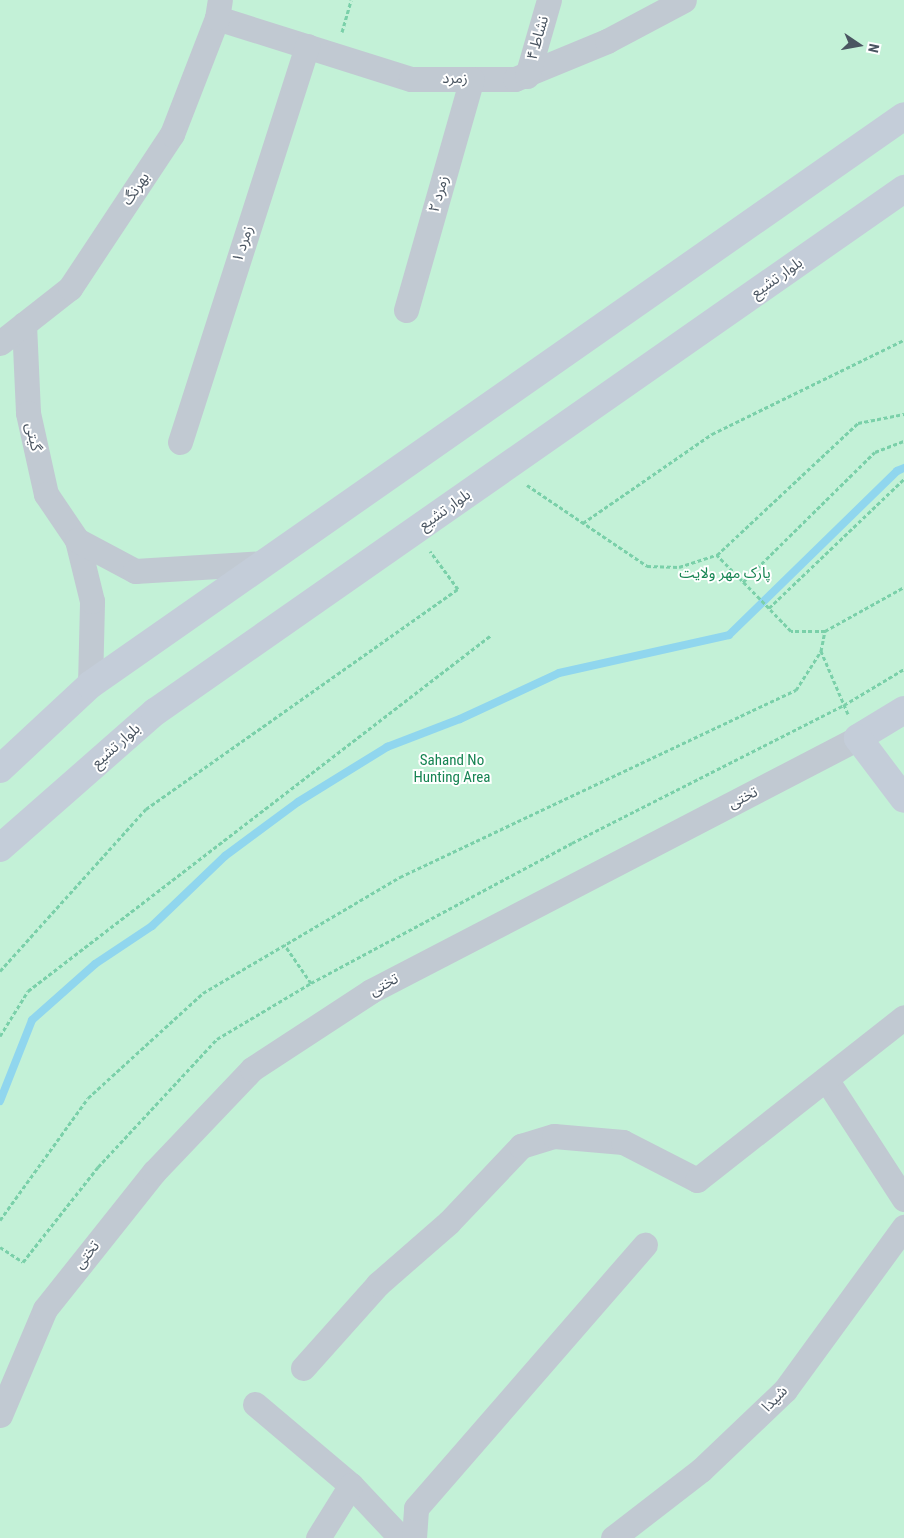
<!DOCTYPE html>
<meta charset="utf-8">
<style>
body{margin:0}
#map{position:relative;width:904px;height:1538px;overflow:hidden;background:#f5f3f3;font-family:"Roboto Condensed","Noto Sans Arabic",sans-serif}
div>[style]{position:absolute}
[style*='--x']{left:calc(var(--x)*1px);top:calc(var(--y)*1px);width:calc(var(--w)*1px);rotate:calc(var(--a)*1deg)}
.green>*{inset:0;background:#c3f1d7;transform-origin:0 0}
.stream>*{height:8px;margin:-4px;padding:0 4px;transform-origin:4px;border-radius:4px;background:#90d6ee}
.path>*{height:3px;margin-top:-1.5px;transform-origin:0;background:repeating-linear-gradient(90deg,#7ad0a9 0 4px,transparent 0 6.5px)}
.street>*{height:25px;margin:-12.5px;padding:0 12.5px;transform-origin:12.5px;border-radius:12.5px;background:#c1c9d2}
.secondary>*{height:28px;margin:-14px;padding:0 14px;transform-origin:14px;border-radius:14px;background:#c4cdd9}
span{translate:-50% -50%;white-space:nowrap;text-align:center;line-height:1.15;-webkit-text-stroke:4px #fff;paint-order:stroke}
.street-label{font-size:15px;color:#4a5561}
.park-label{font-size:15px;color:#178553}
.north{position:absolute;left:834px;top:20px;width:50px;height:50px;-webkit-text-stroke:4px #fff;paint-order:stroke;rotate:102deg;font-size:14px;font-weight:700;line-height:20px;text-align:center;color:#4a5561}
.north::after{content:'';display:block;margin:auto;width:18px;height:22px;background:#4a5561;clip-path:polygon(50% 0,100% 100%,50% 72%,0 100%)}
</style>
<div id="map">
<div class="green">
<div style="left:0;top:0;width:904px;height:1538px"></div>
</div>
<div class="stream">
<div style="--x:0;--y:1101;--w:87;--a:-68.4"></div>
<div style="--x:32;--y:1020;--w:84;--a:-41.6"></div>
<div style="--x:95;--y:964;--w:69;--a:-33.7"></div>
<div style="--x:152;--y:926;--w:101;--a:-43.8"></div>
<div style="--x:225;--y:856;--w:91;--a:-36.5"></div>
<div style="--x:298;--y:802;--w:105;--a:-31.7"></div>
<div style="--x:387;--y:747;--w:78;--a:-21"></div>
<div style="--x:460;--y:719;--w:109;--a:-24.9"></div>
<div style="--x:559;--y:673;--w:174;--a:-12.6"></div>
<div style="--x:729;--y:635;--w:235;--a:-44.3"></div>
<div style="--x:897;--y:471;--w:8;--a:-23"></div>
</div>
<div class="path">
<div style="--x:342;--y:32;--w:33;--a:-74"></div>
<div style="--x:527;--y:485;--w:145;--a:34"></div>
<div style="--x:647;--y:566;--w:32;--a:2"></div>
<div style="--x:679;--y:567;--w:40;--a:-18"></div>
<div style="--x:583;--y:523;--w:157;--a:-34.6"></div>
<div style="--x:712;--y:434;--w:214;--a:-26.1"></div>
<div style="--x:743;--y:582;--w:185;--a:-44.6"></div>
<div style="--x:875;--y:452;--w:31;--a:-21"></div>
<div style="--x:769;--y:608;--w:74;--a:-134.5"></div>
<div style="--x:717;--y:555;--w:193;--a:-43.1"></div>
<div style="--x:858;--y:423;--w:47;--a:-11.1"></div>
<div style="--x:825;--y:631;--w:34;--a:180"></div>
<div style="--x:791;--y:631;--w:32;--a:-134"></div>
<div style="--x:769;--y:608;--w:187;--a:-43.7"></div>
<div style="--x:848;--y:714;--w:69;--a:-113.2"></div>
<div style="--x:821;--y:651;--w:20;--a:-79"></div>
<div style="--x:825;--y:631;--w:90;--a:-29.1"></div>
<div style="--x:0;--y:971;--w:218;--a:-48"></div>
<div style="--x:146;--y:809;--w:382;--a:-35.2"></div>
<div style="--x:458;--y:589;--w:47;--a:-126.4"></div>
<div style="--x:311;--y:983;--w:296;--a:-28.2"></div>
<div style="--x:572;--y:843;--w:305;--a:-26.9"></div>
<div style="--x:844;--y:705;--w:70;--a:-31"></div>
<div style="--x:0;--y:1036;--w:53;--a:-58.1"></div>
<div style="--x:28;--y:991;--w:583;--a:-37.54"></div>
<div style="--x:0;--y:1220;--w:150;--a:-54.2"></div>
<div style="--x:88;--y:1098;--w:156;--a:-42.4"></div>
<div style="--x:203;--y:993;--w:229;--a:-30.5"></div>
<div style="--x:400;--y:877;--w:438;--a:-25.3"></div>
<div style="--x:796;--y:690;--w:46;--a:-57.3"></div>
<div style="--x:0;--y:1247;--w:27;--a:33"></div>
<div style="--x:23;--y:1262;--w:121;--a:-51.7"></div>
<div style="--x:98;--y:1167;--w:175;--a:-47.1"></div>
<div style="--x:217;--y:1039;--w:109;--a:-30.8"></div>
<div style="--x:311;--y:983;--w:47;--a:-124.7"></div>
</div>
<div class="street">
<div style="--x:217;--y:18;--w:203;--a:17.5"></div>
<div style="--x:411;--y:79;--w:104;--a:0"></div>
<div style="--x:515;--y:79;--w:100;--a:-22.4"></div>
<div style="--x:607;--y:41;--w:87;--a:-28"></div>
<div style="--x:527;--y:76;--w:79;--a:-73.9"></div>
<div style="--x:406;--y:310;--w:240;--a:-74.1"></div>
<div style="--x:24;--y:324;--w:89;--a:87.4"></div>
<div style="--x:28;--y:413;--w:83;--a:77.5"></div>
<div style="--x:46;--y:494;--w:55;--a:56"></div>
<div style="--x:0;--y:343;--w:89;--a:-38.2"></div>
<div style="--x:70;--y:288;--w:185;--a:-56.5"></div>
<div style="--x:172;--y:134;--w:124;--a:-68.8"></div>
<div style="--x:217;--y:18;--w:18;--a:-81"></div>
<div style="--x:180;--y:442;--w:416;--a:-72.2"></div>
<div style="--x:90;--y:685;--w:84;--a:-88.6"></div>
<div style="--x:92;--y:601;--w:63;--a:-103.8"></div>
<div style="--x:77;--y:540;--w:66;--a:28.1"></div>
<div style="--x:135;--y:571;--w:129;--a:-3.5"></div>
<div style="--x:826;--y:1079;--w:143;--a:57"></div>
<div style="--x:303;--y:1368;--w:113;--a:-48.2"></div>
<div style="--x:378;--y:1284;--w:94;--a:-41.1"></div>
<div style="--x:449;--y:1222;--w:105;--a:-46.5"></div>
<div style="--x:521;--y:1146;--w:34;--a:-17"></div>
<div style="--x:554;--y:1136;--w:69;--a:5"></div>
<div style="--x:623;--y:1142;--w:83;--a:27.2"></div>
<div style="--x:697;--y:1180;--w:263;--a:-38.2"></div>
<div style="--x:255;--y:1404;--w:126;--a:40.2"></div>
<div style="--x:351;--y:1485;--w:73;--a:46.7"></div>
<div style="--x:0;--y:1415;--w:115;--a:-67"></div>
<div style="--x:45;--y:1309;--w:175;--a:-51.5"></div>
<div style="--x:154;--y:1172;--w:142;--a:-46.4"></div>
<div style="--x:252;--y:1069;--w:142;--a:-33.2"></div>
<div style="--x:371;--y:991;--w:549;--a:-27.45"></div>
<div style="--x:318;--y:1538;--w:62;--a:-58.1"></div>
<div style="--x:414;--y:1538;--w:30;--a:-86"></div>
<div style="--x:416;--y:1508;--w:349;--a:-49"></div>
<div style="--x:613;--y:1538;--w:111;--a:-37.7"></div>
<div style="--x:701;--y:1470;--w:116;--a:-43.6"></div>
<div style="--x:785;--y:1390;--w:202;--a:-53.9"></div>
</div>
<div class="secondary">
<div style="--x:904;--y:710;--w:54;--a:148.7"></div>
<div style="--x:858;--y:738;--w:76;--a:53"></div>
<div style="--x:0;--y:769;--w:123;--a:-43"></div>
<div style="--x:90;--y:685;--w:993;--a:-34.95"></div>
<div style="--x:0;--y:848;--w:206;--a:-41.3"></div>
<div style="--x:155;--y:712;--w:914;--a:-34.93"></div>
</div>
<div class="street-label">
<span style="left:538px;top:38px;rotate:-74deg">نشاط ۴</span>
<span style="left:455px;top:79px">زمرد</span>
<span style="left:136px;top:189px;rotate:-56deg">بهرنگ</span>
<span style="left:439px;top:194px;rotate:-74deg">زمرد ۲</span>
<span style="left:243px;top:244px;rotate:-72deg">زمرد ۱</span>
<span style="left:777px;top:278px;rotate:-35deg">بلوار تشیع</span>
<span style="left:33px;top:437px;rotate:78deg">گیتی</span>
<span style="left:445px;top:510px;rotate:-35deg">بلوار تشیع</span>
<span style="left:116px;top:746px;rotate:-41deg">بلوار تشیع</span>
<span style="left:743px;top:798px;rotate:-27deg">تختی</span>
<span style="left:384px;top:985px;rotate:-29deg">تختی</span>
<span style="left:87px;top:1255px;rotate:-52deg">تختی</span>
<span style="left:775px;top:1399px;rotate:-46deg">شیدا</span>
</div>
<div class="park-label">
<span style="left:725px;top:574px">پارک مهر ولایت</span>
<span style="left:452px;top:769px">Sahand No<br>Hunting Area</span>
</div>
<div class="north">N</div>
</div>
